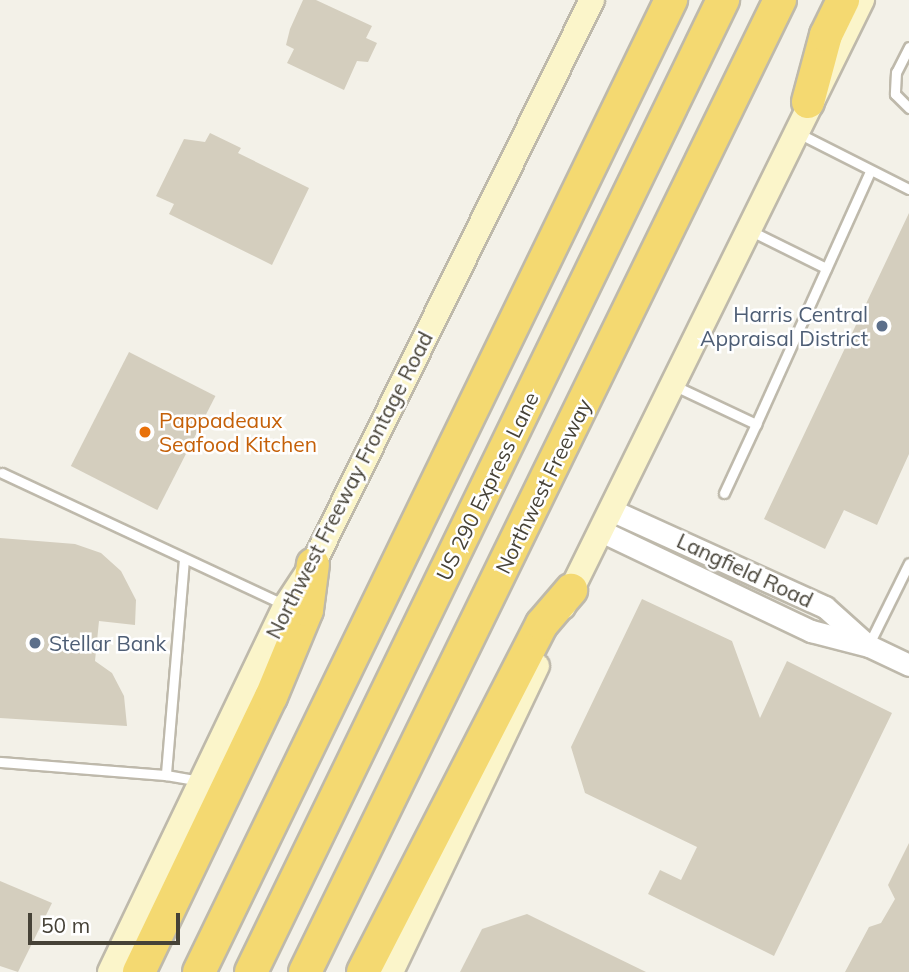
<!DOCTYPE html>
<style>
body{margin:0}
#map{position:relative;width:909px;height:972px;overflow:hidden;background:#f3f1e8;font-family:Mulish,sans-serif}
div>[style]{position:absolute}
[style*='--x']{left:calc(var(--x)*1px);top:calc(var(--y)*1px);width:calc(var(--w)*1px);rotate:calc(var(--a)*1deg)}
.building>*{inset:0;background:#d4cebe;transform-origin:0 0}
.roads{filter:drop-shadow(2px 0 #beb9ab) drop-shadow(-2px 0 #beb9ab) drop-shadow(0 2px #beb9ab) drop-shadow(0 -2px #beb9ab)}
.service>*{height:9px;margin:-4.5px;padding:0 4.5px;transform-origin:4.5px;border-radius:4.5px;background:#fff}
.tertiary>*{height:21px;margin:-10.5px;padding:0 10.5px;transform-origin:10.5px;border-radius:10.5px;background:#fff}
.secondary>*{height:24px;margin:-12px;padding:0 12px;transform-origin:12px;border-radius:12px;background:#fbf5ca}
.motorway>*{height:32px;margin:-16px;padding:0 16px;transform-origin:16px;border-radius:16px;background:#f4d971}
.dots>*{width:19px;height:19px;translate:-50% -50%;box-sizing:border-box;border:4px solid #fff;border-radius:50%}
span{translate:-50% -50%;white-space:nowrap;text-align:center;line-height:1.15;-webkit-text-stroke:5px #fff;paint-order:stroke}
.service-label{font-size:21px;color:#4e5e75}
.right{translate:-100% -50%;text-align:right}
.left{translate:0 -50%;text-align:left}
.food-label{font-size:21px;color:#c56008}
.street-label{font-size:21px;color:#464237}
.scale{position:absolute;left:28px;top:913px;width:152px;height:32px;box-sizing:border-box;border:4px solid #464237;border-top:0;padding-left:9px;font-size:21px;line-height:24px;white-space:nowrap;color:#464237;-webkit-text-stroke:5px #fff;paint-order:stroke}
</style>
<div id="map">
<div class="building">
<div style="clip-path:polygon(303px 0,316px 0,372px 26px,366px 38px,377px 43px,368px 62px,357px 61px,344px 90px,287px 63px,294px 49px,286px 45px,290px 29px)"></div>
<div style="clip-path:polygon(210px 133px,241px 148px,238px 153px,309px 188px,272px 265px,169px 214px,174px 204px,156px 196px,184px 139px,205px 142px)"></div>
<div style="clip-path:polygon(909px 213px,909px 454px,877px 525px,844px 510px,825px 549px,764px 519px)"></div>
<div style="left:129px;top:352px;width:97px;height:128px;rotate:27deg"></div>
<div style="clip-path:polygon(0 538px,75px 544px,101px 553px,121px 571px,136px 600px,135px 625px,99px 621px,95px 661px,112px 673px,124px 696px,127px 726px,0 718px)"></div>
<div style="clip-path:polygon(642px 599px,732px 641px,760px 718px,787px 661px,892px 713px,774px 956px,648px 894px,660px 870px,681px 880px,697px 847px,585px 793px,571px 747px)"></div>
<div style="clip-path:polygon(909px 843px,909px 972px,845px 972px,869px 927px,881px 923px,895px 899px,888px 885px)"></div>
<div style="clip-path:polygon(0 881px,52px 903px,18px 972px,0 966px)"></div>
<div style="clip-path:polygon(527px 914px,646px 972px,460px 972px,482px 929px)"></div>
</div>
<div class="roads">
<div class="service">
<div style="--x:909;--y:47;--w:28;--a:117"></div>
<div style="--x:896;--y:72;--w:22;--a:93"></div>
<div style="--x:895;--y:94;--w:20;--a:45"></div>
<div style="--x:798;--y:133;--w:124;--a:26.8"></div>
<div style="--x:749;--y:230;--w:86;--a:26.3"></div>
<div style="--x:673;--y:385;--w:92;--a:25.2"></div>
<div style="--x:756;--y:424;--w:277;--a:-65.7"></div>
<div style="--x:2;--y:473;--w:312;--a:25"></div>
<div style="--x:724;--y:493;--w:76;--a:-65.1"></div>
<div style="--x:184;--y:559;--w:217;--a:94.8"></div>
<div style="--x:166;--y:775;--w:34;--a:10"></div>
<div style="--x:869;--y:644;--w:90;--a:-63.7"></div>
<div style="--x:0;--y:762;--w:167;--a:4.5"></div>
</div>
<div class="tertiary">
<div style="--x:611;--y:510;--w:235;--a:24.4"></div>
<div style="--x:825;--y:607;--w:52;--a:41.9"></div>
<div style="--x:601;--y:531;--w:233;--a:25.5"></div>
<div style="--x:811;--y:631;--w:60;--a:14.5"></div>
<div style="--x:869;--y:646;--w:44;--a:25.4"></div>
</div>
<div class="secondary">
<div style="--x:563;--y:607;--w:677;--a:-63.78"></div>
<div style="--x:110;--y:972;--w:407;--a:-64.4"></div>
<div style="--x:286;--y:605;--w:49;--a:-56.6"></div>
<div style="--x:313;--y:564;--w:629;--a:-63.68"></div>
<div style="--x:391;--y:972;--w:339;--a:-64.5"></div>
</div>
<div class="motorway">
<div style="--x:808;--y:102;--w:69;--a:-75"></div>
<div style="--x:826;--y:35;--w:39;--a:-64"></div>
<div style="--x:139;--y:972;--w:305;--a:-64.4"></div>
<div style="--x:271;--y:697;--w:94;--a:-67.5"></div>
<div style="--x:307;--y:610;--w:46;--a:-82.6"></div>
<div style="--x:199;--y:972;--w:1081;--a:-64.1"></div>
<div style="--x:251;--y:972;--w:1081;--a:-64.1"></div>
<div style="--x:305;--y:972;--w:1082;--a:-63.96"></div>
<div style="--x:363;--y:972;--w:391;--a:-62.8"></div>
<div style="--x:542;--y:624;--w:45;--a:-49.5"></div>
</div>
</div>
<div class="dots">
<div style="left:882px;top:326px;background:#5c6f8a"></div>
<div style="left:145px;top:432px;background:#e8710a"></div>
<div style="left:35px;top:643px;background:#5c6f8a"></div>
</div>
<div class="service-label">
<span class="right" style="left:868px;top:326px">Harris Central<br>Appraisal District</span>
<span class="left" style="left:49px;top:643px">Stellar Bank</span>
</div>
<div class="food-label">
<span class="left" style="left:159px;top:432px">Pappadeaux<br>Seafood Kitchen</span>
</div>
<div class="street-label">
<span style="left:349px;top:485px;rotate:-63deg">Northwest Freeway Frontage Road</span>
<span style="left:487px;top:486px;rotate:-64deg">US 290 Express Lane</span>
<span style="left:543px;top:486px;rotate:-64deg">Northwest Freeway</span>
<span style="left:745px;top:570px;rotate:25deg">Langfield Road</span>
</div>
<div class="scale">50 m</div>
</div>
